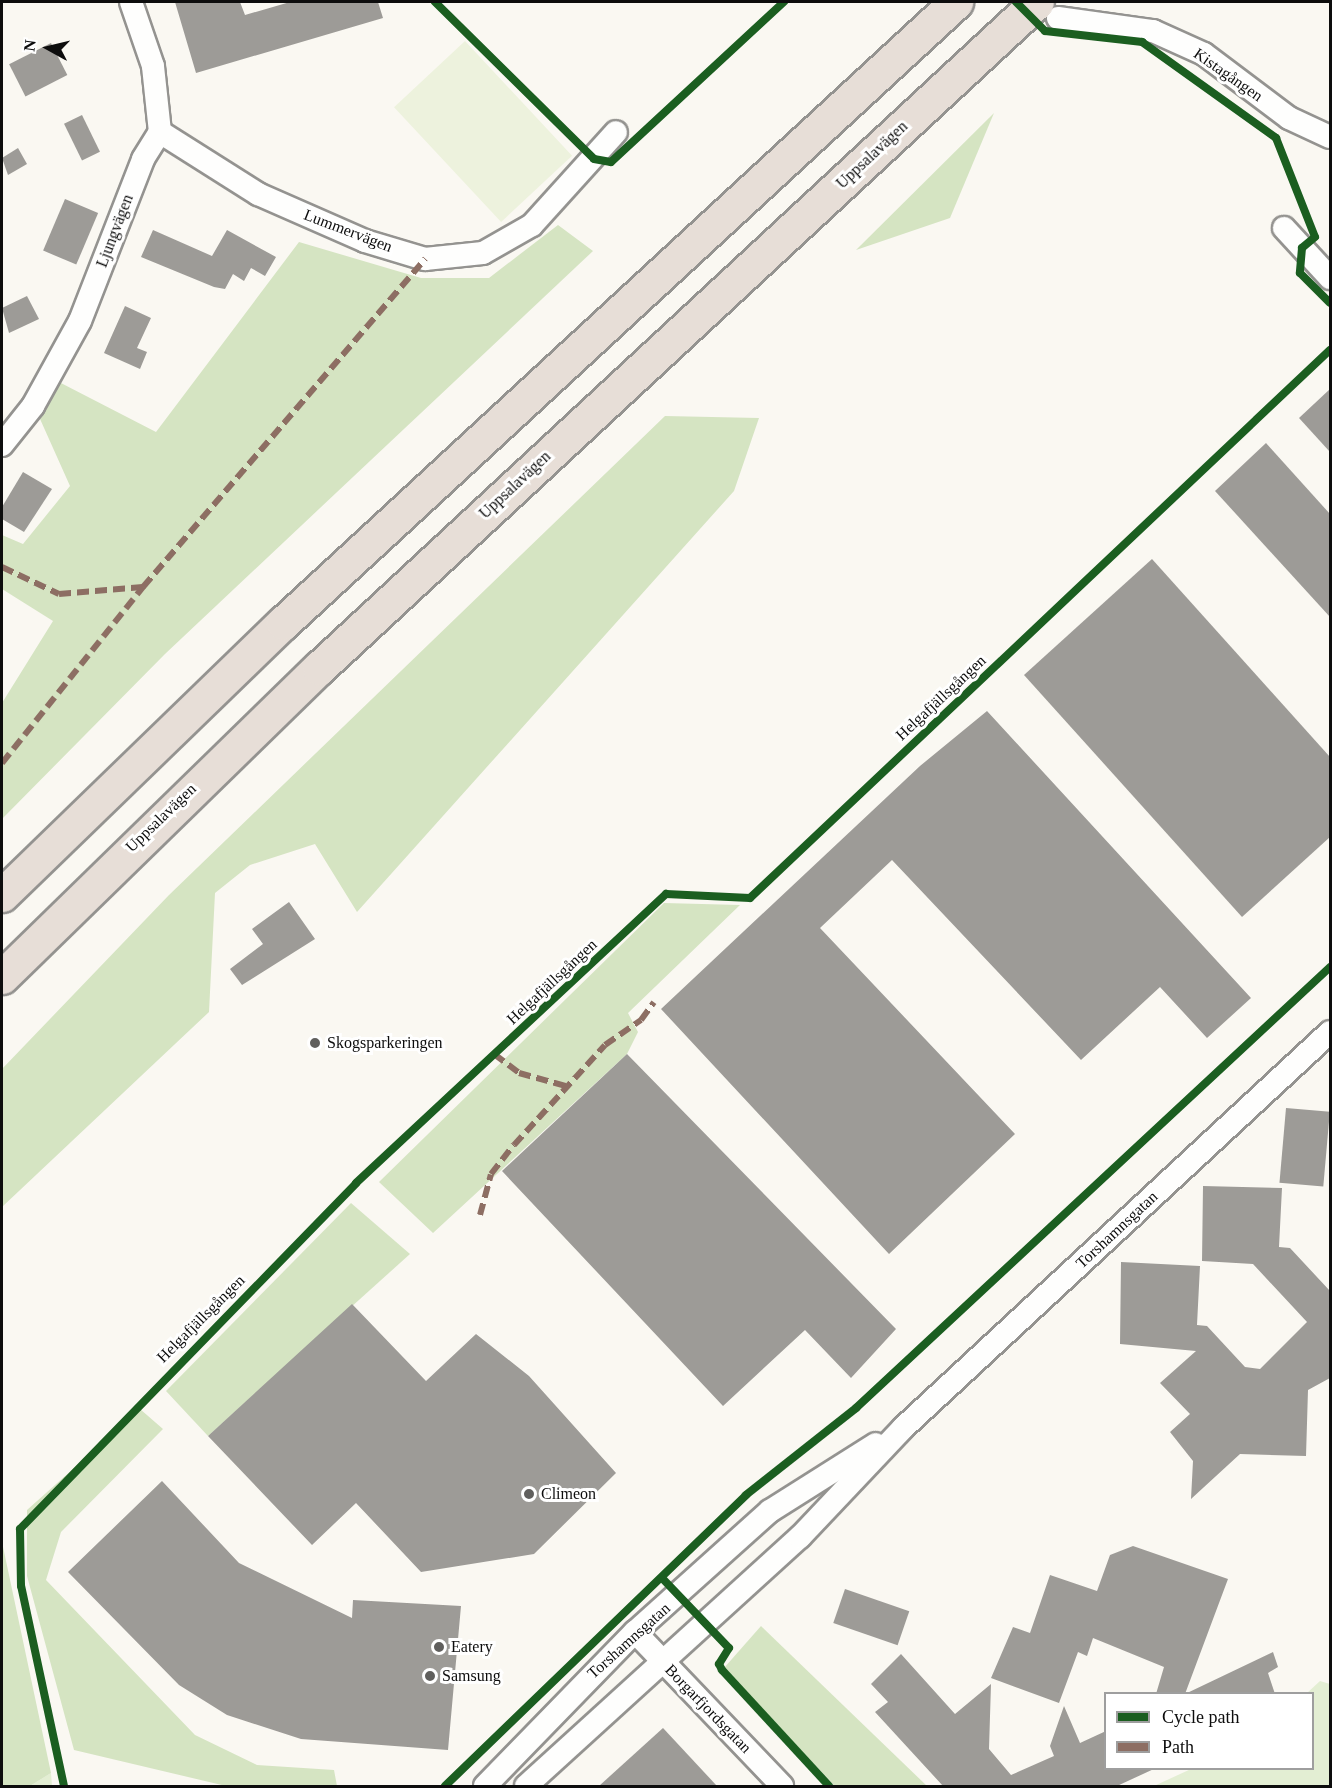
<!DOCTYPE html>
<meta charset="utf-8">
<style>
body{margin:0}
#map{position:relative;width:1332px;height:1788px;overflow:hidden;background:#faf8f2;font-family:"Times New Roman",serif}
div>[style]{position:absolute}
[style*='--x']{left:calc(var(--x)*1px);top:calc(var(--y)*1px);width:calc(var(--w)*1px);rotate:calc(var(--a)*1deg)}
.green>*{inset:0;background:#e3eed3}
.forest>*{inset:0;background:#d5e4c2}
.pitch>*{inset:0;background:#edf2dd;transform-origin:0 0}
.building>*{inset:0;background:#9d9b97;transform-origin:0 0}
.roads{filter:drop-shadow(2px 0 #949390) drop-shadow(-2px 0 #949390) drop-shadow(0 2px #949390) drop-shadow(0 -2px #949390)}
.minor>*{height:22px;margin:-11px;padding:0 11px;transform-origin:11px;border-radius:11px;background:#fefefd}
.highway>*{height:33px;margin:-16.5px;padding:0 16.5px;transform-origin:16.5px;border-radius:16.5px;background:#e7ded7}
.quiet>*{height:6px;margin-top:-3px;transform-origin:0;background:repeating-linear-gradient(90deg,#8d6e63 0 12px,transparent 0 18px)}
.cycleway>*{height:8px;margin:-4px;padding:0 4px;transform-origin:4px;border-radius:4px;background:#1b5e20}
.dots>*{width:16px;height:16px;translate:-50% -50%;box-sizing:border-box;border:3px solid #fff;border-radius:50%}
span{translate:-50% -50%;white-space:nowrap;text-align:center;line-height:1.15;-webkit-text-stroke:6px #fff;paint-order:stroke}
.street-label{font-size:16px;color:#0d0d0d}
.poi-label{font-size:16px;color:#0d0d0d}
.left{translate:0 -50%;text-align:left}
.frame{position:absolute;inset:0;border:3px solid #0d0d0d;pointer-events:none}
.legend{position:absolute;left:1104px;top:1692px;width:210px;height:78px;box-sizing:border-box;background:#fff;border:2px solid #9e9e9e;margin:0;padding:8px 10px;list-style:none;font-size:18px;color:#0d0d0d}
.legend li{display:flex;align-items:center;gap:12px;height:30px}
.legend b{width:30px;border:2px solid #9e9e9e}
.north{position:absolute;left:18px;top:18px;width:60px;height:60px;-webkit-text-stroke:4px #fff;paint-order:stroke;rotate:278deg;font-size:16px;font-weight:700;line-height:24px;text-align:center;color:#0d0d0d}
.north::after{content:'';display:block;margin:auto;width:21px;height:27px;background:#0d0d0d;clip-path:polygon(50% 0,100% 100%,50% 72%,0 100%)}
</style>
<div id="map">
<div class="green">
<div style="clip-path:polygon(1320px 1681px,1330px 1684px,1330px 1786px,1154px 1786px,1191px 1769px,1312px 1768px,1312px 1694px,1307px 1693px)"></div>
<div style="clip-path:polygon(51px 1773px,52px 1786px,30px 1786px)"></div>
</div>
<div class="forest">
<div style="clip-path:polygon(994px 113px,950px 218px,856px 250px)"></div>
<div style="clip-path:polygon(558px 225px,593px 251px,165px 654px,2px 819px,2px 703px,53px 621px,2px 589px,2px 535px,23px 544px,70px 486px,36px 410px,57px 381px,156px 432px,299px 242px,421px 278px,489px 278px)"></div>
<div style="clip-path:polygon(665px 416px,759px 418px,734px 491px,357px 912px,315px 844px,250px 865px,215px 893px,209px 1012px,2px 1207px,2px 1069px,169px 895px)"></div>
<div style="clip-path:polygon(664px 903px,740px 905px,628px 1013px,638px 1032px,627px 1054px,433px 1233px,379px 1182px)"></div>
<div style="clip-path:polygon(351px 1203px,410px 1254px,208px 1436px,166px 1391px)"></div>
<div style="clip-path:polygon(140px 1409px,163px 1429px,61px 1532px,46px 1580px,195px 1735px,257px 1765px,334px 1770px,337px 1786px,226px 1786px,74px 1750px,27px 1576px,27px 1510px)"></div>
<div style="clip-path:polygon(2px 1542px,51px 1773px,30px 1786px,2px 1786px)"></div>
<div style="clip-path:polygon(761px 1626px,927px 1786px,835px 1786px,724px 1668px)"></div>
</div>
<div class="pitch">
<div style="left:465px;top:41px;width:157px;height:97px;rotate:47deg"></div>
</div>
<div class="building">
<div style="clip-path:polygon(175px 2px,240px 2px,245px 15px,290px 2px,378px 2px,383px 18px,196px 73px)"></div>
<div style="left:51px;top:43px;width:36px;height:47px;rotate:63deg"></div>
<div style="left:82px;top:115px;width:41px;height:20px;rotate:64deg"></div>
<div style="clip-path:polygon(18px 148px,27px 164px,8px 175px,2px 158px)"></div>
<div style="left:65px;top:199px;width:36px;height:56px;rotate:23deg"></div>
<div style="clip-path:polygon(153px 230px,212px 256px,227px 230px,276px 257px,265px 276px,251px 268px,244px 281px,233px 274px,225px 289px,214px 287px,141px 257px)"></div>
<div style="clip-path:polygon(27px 296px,39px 319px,9px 333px,2px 308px)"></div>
<div style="clip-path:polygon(125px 306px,151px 318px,137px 348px,147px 352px,140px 369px,104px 353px)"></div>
<div style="clip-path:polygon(1330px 389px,1330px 452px,1299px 418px)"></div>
<div style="clip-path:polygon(1266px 443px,1330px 514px,1330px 617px,1215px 491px)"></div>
<div style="clip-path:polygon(23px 472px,52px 489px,24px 532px,2px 519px,2px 507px)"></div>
<div style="clip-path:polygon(1152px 559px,1330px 757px,1330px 837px,1242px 917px,1024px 675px)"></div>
<div style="clip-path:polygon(987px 711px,1251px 998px,1207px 1038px,1160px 987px,1081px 1060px,892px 860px,820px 928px,1015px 1134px,889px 1254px,661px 1009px,920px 766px)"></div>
<div style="clip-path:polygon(289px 902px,315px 939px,242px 985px,230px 969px,263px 944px,252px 929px)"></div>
<div style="clip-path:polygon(627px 1054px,896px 1329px,851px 1378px,805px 1330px,723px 1406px,502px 1171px)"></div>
<div style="left:1286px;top:1108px;width:44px;height:75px;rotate:5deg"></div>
<div style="clip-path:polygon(1203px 1186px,1282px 1188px,1279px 1247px,1290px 1248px,1330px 1291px,1330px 1378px,1308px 1390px,1306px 1456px,1240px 1454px,1191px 1499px,1193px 1461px,1170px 1432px,1190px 1414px,1160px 1383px,1196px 1351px,1120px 1344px,1121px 1262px,1200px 1266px,1197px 1325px,1207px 1326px,1245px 1367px,1260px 1369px,1307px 1322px,1253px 1264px,1202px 1261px)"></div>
<div style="clip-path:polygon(352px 1304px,426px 1381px,476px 1334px,529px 1376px,616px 1473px,534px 1554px,421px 1572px,356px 1503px,312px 1545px,208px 1436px)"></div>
<div style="clip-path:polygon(162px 1481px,239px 1563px,352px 1618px,353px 1600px,461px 1606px,448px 1750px,301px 1739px,227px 1715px,179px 1685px,68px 1572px)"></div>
<div style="clip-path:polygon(1133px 1546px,1228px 1579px,1185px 1694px,1156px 1694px,1164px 1667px,1093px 1638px,1087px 1656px,1078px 1652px,1059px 1703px,991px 1678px,1013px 1627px,1030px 1633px,1050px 1575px,1097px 1591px,1110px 1555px)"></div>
<div style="left:845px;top:1589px;width:68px;height:36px;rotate:19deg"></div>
<div style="clip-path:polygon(1273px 1652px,1278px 1667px,1268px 1673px,1275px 1694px,1185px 1694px)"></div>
<div style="clip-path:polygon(901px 1654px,955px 1714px,991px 1684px,989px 1749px,1011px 1775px,1054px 1756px,1050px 1746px,1064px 1706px,1080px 1743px,1106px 1731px,1106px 1768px,1156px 1768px,1117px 1786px,943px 1786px,875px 1712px,888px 1702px,871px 1684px)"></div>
<div style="clip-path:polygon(663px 1728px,717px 1786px,599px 1786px)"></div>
</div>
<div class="roads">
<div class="minor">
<div style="--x:1058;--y:18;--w:96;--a:7.8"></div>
<div style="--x:1153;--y:31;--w:56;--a:24.3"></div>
<div style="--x:1204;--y:54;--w:106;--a:37"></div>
<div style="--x:1289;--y:118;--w:45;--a:24.9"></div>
<div style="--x:160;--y:132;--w:116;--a:32.3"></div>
<div style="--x:258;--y:194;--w:117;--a:23.7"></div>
<div style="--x:365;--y:241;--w:63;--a:16.7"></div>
<div style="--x:425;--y:259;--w:58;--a:-5.9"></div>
<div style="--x:483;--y:253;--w:56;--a:-29.7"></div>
<div style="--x:532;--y:225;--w:125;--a:-47.9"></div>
<div style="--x:1284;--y:228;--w:68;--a:47.4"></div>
<div style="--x:2;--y:445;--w:50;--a:-51.5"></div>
<div style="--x:33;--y:406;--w:97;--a:-61.1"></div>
<div style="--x:80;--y:321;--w:174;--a:-68.7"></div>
<div style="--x:143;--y:159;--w:32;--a:-58"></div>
<div style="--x:160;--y:132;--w:66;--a:-96.1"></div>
<div style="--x:153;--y:66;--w:68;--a:-109"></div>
<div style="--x:635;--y:1632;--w:213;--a:46.3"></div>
<div style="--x:485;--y:1786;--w:215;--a:-45.8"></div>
<div style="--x:635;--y:1632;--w:181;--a:-41.9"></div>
<div style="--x:770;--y:1511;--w:125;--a:-32.3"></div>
<div style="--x:526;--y:1786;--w:370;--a:-42.3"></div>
<div style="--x:800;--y:1537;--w:150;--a:-46.6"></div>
<div style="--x:903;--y:1428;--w:582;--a:-42.84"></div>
</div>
<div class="highway">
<div style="--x:2;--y:895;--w:391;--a:-44.1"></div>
<div style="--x:283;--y:623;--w:916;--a:-42.7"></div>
<div style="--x:2;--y:977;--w:443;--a:-44.3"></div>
<div style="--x:319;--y:668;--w:979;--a:-42.85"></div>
</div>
</div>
<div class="quiet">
<div style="--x:2;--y:567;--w:63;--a:25.3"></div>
<div style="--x:59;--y:594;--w:84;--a:-4.8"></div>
<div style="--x:143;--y:587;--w:433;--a:-49.3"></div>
<div style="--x:2;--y:763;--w:226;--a:-51.3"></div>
<div style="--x:494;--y:1054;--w:31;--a:37"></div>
<div style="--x:519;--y:1073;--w:49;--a:15.5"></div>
<div style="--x:480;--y:1215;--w:42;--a:-75"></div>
<div style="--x:491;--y:1174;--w:37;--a:-52"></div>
<div style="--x:514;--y:1145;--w:135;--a:-47.7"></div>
<div style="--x:605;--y:1045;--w:44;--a:-34.8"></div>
<div style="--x:641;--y:1020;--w:22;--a:-54"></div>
</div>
<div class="cycleway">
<div style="--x:435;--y:2;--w:223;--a:44.6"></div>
<div style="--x:594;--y:159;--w:17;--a:10"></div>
<div style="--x:611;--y:162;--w:236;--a:-42.8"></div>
<div style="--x:1016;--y:2;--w:41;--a:45"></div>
<div style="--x:1045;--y:31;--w:98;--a:6.5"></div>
<div style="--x:1142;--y:42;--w:165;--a:35.6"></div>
<div style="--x:1276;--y:138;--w:106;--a:68.5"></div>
<div style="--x:1315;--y:237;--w:17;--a:140"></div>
<div style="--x:1302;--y:248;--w:25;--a:95"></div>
<div style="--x:1300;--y:273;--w:42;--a:45"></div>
<div style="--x:662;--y:1578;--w:97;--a:46.3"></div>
<div style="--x:729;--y:1648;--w:19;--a:122"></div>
<div style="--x:719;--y:1664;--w:7;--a:63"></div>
<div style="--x:722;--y:1670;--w:158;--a:47.3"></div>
<div style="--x:64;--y:1786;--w:205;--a:-102.1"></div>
<div style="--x:21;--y:1586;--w:57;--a:-91"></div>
<div style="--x:20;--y:1529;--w:482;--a:-45.8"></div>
<div style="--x:356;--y:1183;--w:424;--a:-43"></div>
<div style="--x:666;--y:894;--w:84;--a:2.7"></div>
<div style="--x:750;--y:898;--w:798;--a:-43.38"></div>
<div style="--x:445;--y:1786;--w:419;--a:-44"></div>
<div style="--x:746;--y:1495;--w:140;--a:-38.3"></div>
<div style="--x:856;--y:1408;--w:647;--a:-42.93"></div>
</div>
<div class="dots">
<div style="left:315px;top:1043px;background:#605f5d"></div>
<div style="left:529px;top:1494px;background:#605f5d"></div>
<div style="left:439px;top:1647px;background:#605f5d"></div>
<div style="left:430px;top:1676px;background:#605f5d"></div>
</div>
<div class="street-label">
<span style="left:1228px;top:75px;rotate:35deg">Kistagången</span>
<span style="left:872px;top:155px;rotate:-43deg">Uppsalavägen</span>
<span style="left:115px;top:231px;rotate:-69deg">Ljungvägen</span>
<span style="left:348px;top:231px;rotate:21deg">Lummervägen</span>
<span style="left:515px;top:485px;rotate:-43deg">Uppsalavägen</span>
<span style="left:941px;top:698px;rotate:-43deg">Helgafjällsgången</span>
<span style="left:161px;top:818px;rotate:-44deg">Uppsalavägen</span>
<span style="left:552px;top:982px;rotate:-43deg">Helgafjällsgången</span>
<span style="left:1117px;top:1230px;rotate:-43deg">Torshamnsgatan</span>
<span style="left:201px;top:1319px;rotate:-45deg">Helgafjällsgången</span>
<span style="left:629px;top:1641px;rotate:-42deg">Torshamnsgatan</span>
<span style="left:708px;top:1709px;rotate:46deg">Borgarfjordsgatan</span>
</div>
<div class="poi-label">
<span class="left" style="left:327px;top:1043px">Skogsparkeringen</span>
<span class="left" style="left:541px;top:1494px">Climeon</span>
<span class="left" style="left:451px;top:1647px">Eatery</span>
<span class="left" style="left:442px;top:1676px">Samsung</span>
</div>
<div class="frame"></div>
<ul class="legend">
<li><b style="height:8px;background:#1b5e20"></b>Cycle path</li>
<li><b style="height:8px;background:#8d6e63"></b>Path</li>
</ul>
<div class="north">N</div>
</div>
